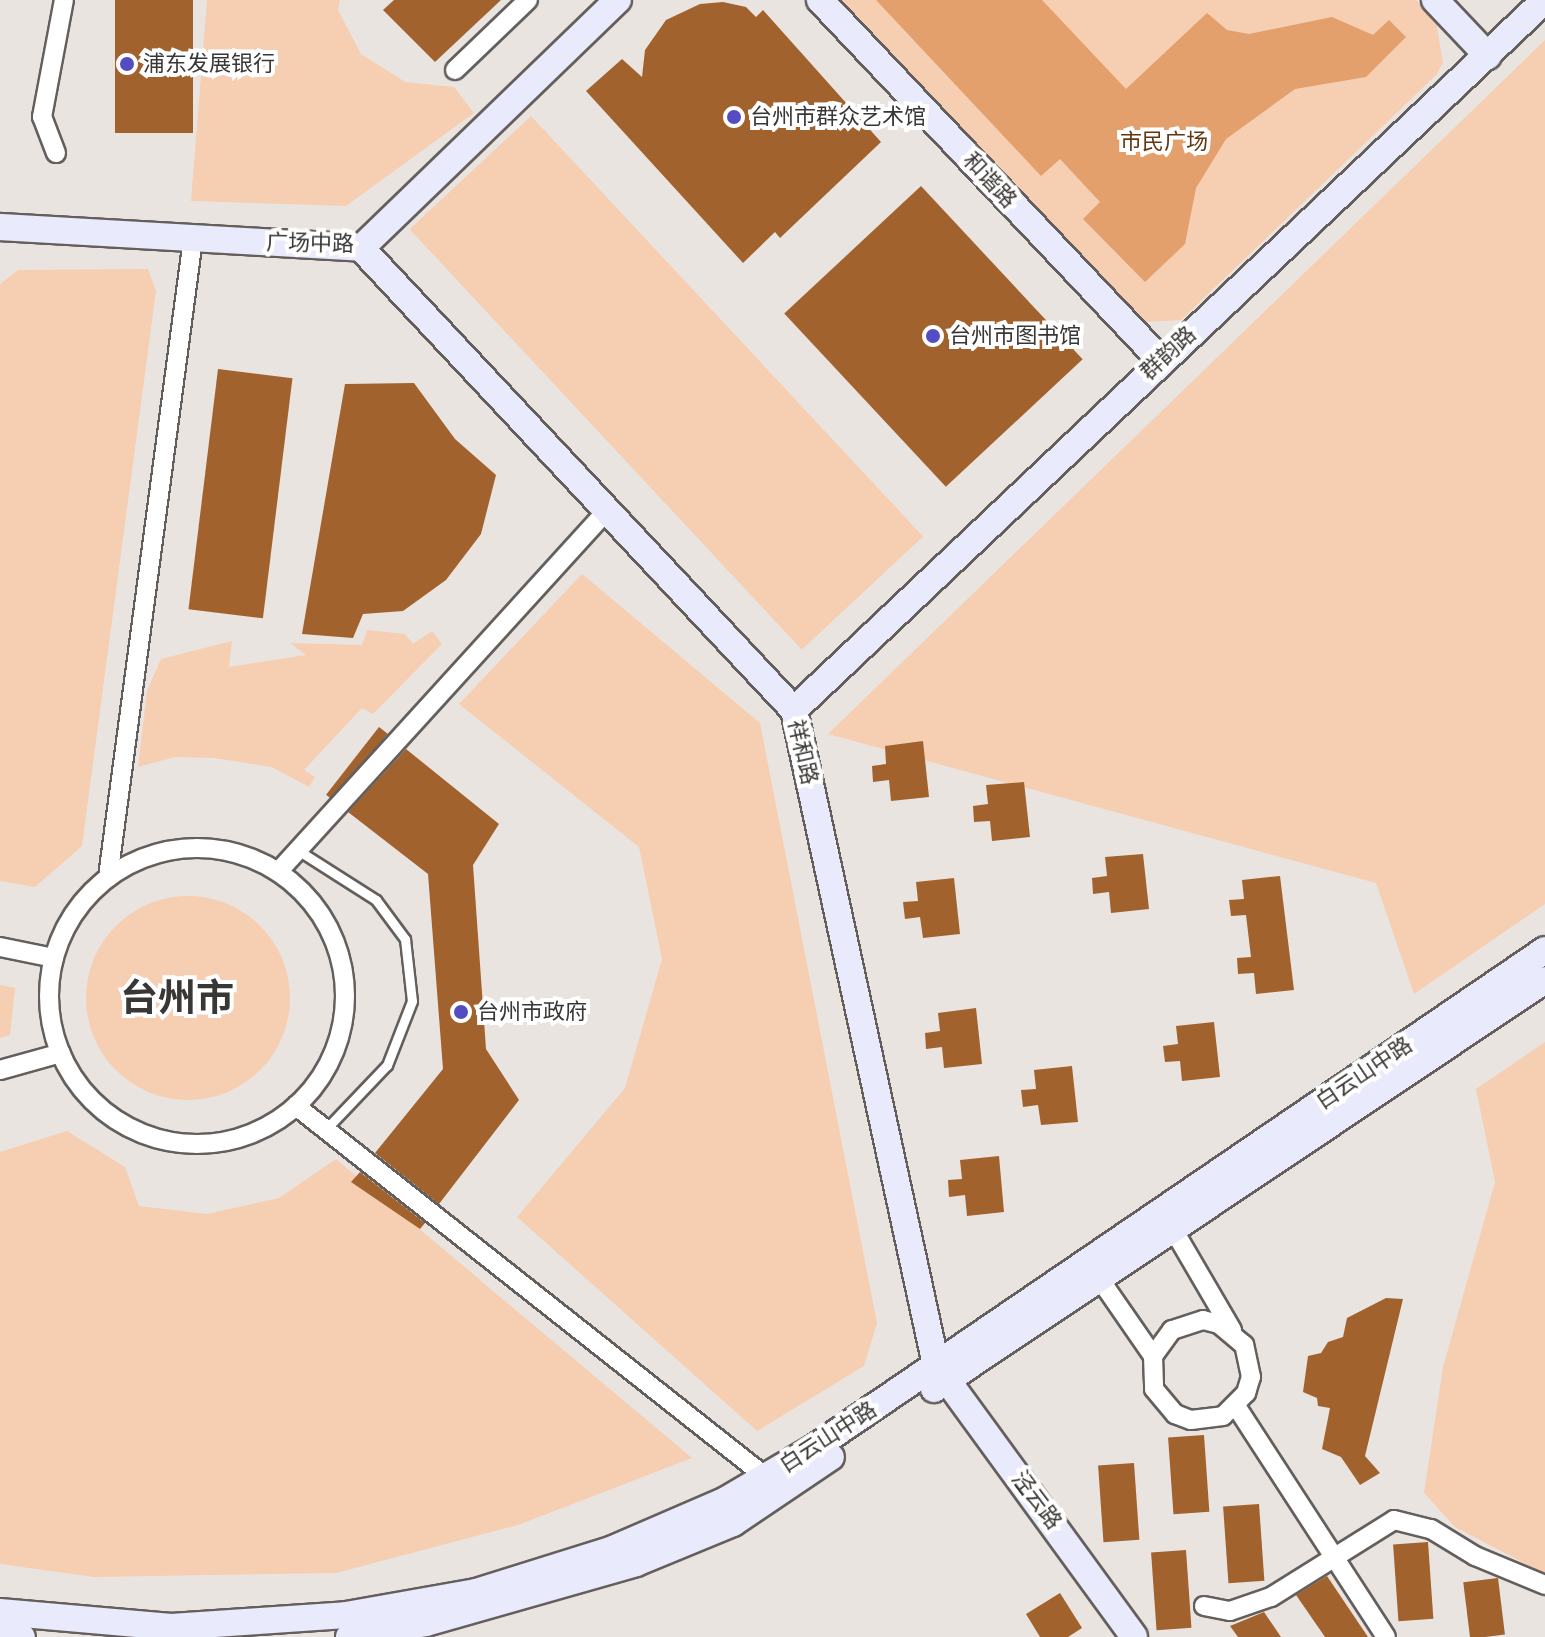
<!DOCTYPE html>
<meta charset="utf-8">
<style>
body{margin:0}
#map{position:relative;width:1545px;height:1637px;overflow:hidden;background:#eae4e0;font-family:Inter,"Noto Sans SC",sans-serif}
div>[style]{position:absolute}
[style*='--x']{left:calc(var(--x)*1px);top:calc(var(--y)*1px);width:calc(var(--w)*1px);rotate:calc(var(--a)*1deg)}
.green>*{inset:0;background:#f6ceb2;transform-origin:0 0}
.round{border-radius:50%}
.water>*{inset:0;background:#e39f6c}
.building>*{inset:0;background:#a1622e;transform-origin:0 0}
.roads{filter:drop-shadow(2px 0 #645f5c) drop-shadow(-2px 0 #645f5c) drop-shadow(0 2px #645f5c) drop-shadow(0 -2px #645f5c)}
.lane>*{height:9px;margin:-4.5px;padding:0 4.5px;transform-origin:4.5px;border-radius:4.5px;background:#fff}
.street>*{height:18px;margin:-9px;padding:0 9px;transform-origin:9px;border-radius:9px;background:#fff}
.street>.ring{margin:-9px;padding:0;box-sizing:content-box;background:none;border:18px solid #fff;border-radius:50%}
.secondary>*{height:26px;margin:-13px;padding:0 13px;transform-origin:13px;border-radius:13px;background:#e9ebfc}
.dots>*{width:22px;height:22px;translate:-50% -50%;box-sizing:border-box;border:4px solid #fff;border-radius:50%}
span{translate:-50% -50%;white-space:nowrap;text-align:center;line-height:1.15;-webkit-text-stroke:8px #fff;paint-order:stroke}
.poi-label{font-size:22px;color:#393735}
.left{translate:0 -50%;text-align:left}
.park-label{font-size:22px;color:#633710}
.street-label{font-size:22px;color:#393735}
.town-label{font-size:38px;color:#393735;font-weight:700}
</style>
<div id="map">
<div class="green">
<div style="clip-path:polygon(207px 0,340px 0,338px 10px,361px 54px,405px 82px,454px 87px,474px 113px,346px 206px,191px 201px)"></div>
<div style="clip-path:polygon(840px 0,1416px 0,1436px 21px,1443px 63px,1436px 75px,1181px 320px,1146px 322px)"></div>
<div style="clip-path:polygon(1545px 40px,1545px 904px,1414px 994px,1376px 883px,828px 734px)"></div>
<div style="left:531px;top:116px;width:575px;height:166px;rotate:47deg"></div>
<div style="clip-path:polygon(148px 269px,156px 291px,82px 846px,35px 887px,0 881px,0 284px,18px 270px)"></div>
<div style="clip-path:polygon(582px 574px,760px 723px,877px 1323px,864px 1366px,757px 1431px,517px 1217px,625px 1088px,662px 959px,639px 847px,459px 704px)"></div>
<div style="clip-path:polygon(367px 630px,405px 634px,413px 644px,432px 631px,442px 644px,373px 714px,362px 708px,304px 770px,315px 777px,309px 787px,272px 767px,214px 758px,175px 757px,138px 767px,147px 691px,161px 659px,232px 641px,229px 667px,306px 655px,290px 643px,362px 645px)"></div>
<div class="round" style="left:86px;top:896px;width:204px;height:204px"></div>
<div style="clip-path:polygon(0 985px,15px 988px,10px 1035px,0 1038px)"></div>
<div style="clip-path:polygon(1545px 1042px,1545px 1574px,1455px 1527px,1424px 1493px,1443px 1367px,1495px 1182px,1476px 1089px)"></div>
<div style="clip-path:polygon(67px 1131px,125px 1167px,139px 1206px,207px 1214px,279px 1198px,336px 1159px,692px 1458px,518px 1525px,336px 1573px,94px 1577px,0 1564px,0 1152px)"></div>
</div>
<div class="water">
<div style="clip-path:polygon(876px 0,1042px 0,1126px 89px,1207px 13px,1227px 30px,1249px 34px,1332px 17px,1373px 35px,1389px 20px,1406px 37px,1366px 77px,1295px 89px,1226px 139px,1196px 188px,1185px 244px,1145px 282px,1083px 219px,1100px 202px,1060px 159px,1041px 176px)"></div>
</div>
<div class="building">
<div style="left:115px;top:0;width:78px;height:133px"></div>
<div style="clip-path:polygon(394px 0,501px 0,435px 62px,383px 10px)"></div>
<div style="clip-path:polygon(723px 2px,746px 7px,756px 17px,763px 10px,881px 142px,780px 238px,775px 232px,743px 263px,586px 91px,622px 59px,642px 77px,645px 50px,666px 20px,700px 4px)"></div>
<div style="left:921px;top:186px;width:237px;height:187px;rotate:47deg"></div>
<div style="left:218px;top:369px;width:75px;height:242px;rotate:7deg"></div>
<div style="clip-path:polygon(414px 383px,455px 439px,496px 475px,481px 534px,446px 580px,403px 611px,363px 614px,353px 638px,302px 634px,345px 384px)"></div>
<div style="left:379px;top:727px;width:11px;height:86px;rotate:38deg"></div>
<div style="clip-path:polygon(923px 741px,929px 797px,891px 801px,889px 780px,873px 782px,872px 766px,886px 764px,885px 746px)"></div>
<div style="clip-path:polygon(406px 749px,499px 824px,473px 865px,486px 1049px,519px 1100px,439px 1204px,375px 1153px,443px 1069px,428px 874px,348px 812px)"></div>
<div style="clip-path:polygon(1024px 782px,1030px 837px,992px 841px,990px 821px,974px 822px,973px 806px,988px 804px,986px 785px)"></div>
<div style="clip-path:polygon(1143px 854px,1149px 909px,1111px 913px,1109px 892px,1093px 894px,1092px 878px,1107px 876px,1105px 857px)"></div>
<div style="clip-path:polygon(1280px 876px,1294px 990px,1256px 994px,1254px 973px,1238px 974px,1237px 958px,1251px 957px,1246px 915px,1231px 916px,1229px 900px,1244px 899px,1242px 880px)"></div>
<div style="clip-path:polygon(954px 878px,960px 934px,923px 938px,920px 917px,905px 919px,903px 902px,918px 901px,916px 882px)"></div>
<div style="clip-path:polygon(976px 1008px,982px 1064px,944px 1068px,942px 1047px,926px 1049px,925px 1033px,940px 1031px,938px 1013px)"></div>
<div style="clip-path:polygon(1214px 1022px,1220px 1077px,1182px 1081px,1180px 1061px,1165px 1062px,1163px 1046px,1178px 1044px,1176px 1026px)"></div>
<div style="clip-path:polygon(1072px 1066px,1078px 1122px,1041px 1125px,1038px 1105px,1023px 1107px,1021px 1090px,1036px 1089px,1034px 1070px)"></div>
<div style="clip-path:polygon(999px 1156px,1004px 1212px,967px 1216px,965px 1195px,949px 1197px,948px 1180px,962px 1179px,960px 1160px)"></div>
<div style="clip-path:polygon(360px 1172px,425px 1223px,420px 1229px,351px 1182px)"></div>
<div style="clip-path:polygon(1386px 1298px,1403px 1299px,1365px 1456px,1380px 1473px,1360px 1485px,1341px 1457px,1322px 1449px,1330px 1408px,1318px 1406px,1317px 1398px,1303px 1392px,1308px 1356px,1321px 1353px,1328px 1342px,1343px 1337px,1347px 1318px)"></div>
<div style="left:1204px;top:1435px;width:77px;height:36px;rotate:86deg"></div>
<div style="left:1134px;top:1463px;width:77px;height:36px;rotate:86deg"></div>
<div style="left:1259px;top:1504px;width:77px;height:36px;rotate:86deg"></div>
<div style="left:1428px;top:1542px;width:77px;height:35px;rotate:86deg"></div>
<div style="left:1186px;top:1550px;width:78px;height:35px;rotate:86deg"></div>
<div style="clip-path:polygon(1327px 1576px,1368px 1637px,1325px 1637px,1296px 1595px)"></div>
<div style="left:1498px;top:1578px;width:57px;height:35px;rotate:83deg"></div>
<div style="clip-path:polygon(1060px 1593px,1082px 1628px,1068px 1637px,1040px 1637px,1026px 1614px)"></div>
<div style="clip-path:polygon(1264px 1612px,1281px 1637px,1238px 1637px,1230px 1626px)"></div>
</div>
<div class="roads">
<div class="lane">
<div style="--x:296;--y:849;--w:95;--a:32.5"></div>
<div style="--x:376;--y:900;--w:49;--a:53.4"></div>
<div style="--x:405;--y:939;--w:62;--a:83.6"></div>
<div style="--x:412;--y:1001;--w:69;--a:111.3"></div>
<div style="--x:387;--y:1065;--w:90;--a:133.6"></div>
</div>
<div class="street">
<div style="--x:455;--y:70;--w:101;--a:-43.8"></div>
<div style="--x:56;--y:153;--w:39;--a:-111"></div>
<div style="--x:42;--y:117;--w:119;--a:-79.4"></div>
<div class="ring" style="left:49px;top:848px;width:278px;height:278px"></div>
<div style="--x:278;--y:872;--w:488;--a:-47.7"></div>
<div style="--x:108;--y:877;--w:644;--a:-82.41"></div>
<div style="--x:0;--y:947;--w:55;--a:11.5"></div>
<div style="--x:0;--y:1070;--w:63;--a:-15.6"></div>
<div style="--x:296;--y:1106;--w:599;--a:38.29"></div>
<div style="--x:1173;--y:1229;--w:117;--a:59.7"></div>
<div style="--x:1099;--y:1278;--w:95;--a:55.3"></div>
<div style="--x:1153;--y:1356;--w:33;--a:88"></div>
<div style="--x:1154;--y:1389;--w:33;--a:50"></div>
<div style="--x:1175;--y:1414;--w:17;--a:21"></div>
<div style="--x:1191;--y:1420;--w:32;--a:-7"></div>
<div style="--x:1223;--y:1416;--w:33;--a:-45"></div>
<div style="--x:1246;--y:1393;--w:17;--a:-73"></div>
<div style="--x:1251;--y:1377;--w:33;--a:-102"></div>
<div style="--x:1244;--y:1345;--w:33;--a:-140"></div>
<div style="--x:1219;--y:1324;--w:16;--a:-166"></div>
<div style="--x:1203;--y:1320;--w:33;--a:162"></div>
<div style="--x:1172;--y:1330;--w:32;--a:126"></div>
<div style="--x:1236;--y:1406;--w:275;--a:57"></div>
<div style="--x:1204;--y:1606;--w:26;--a:11"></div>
<div style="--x:1230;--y:1611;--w:43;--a:-18.9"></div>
<div style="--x:1271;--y:1597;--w:145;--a:-32"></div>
<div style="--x:1394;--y:1520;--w:38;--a:14"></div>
<div style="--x:1431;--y:1529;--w:52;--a:31.5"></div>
<div style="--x:1475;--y:1556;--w:76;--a:22.5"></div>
</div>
<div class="secondary">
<div style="--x:820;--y:0;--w:495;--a:46.6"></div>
<div style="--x:1435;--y:0;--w:77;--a:46.6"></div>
<div style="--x:0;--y:227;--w:362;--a:3.3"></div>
<div style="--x:361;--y:248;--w:357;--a:-44"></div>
<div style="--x:361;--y:248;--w:633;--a:46.86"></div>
<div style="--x:794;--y:710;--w:670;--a:77.77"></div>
<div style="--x:936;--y:1365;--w:336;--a:53.9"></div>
<div style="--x:794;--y:710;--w:1033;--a:-43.39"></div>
<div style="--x:934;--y:1389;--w:735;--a:-33.8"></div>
<div style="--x:0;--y:1612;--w:172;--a:5"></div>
<div style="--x:171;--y:1627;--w:175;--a:-3.9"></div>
<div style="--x:346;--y:1615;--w:132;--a:-10"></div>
<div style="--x:476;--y:1592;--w:144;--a:-17.4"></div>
<div style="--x:613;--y:1549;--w:123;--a:-23.4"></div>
<div style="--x:726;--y:1500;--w:99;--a:-30.5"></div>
<div style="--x:811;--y:1450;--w:888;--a:-34.26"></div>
<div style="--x:0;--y:1634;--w:22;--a:8"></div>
<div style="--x:349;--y:1637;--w:78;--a:-10.3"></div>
<div style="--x:426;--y:1623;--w:218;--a:-15.9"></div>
<div style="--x:636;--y:1563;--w:105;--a:-22.4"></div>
<div style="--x:733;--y:1523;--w:118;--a:-34"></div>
</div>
</div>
<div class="dots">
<div style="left:127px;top:64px;background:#534cc3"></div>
<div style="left:734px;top:117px;background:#534cc3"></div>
<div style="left:933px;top:336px;background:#534cc3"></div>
<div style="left:461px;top:1012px;background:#534cc3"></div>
</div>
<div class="poi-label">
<span class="left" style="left:143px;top:64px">浦东发展银行</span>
<span class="left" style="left:750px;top:117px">台州市群众艺术馆</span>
<span class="left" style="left:949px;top:336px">台州市图书馆</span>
<span class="left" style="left:477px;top:1012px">台州市政府</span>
</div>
<div class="park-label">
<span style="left:1164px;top:142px">市民广场</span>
</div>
<div class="street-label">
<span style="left:990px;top:180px;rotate:47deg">和谐路</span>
<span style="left:310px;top:243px;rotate:1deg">广场中路</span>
<span style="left:1168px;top:353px;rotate:-43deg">群韵路</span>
<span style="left:803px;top:752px;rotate:77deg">祥和路</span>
<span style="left:1364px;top:1073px;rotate:-34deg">白云山中路</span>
<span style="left:828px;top:1437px;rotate:-33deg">白云山中路</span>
<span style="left:1037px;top:1500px;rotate:53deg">泾云路</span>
</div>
<div class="town-label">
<span style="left:177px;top:998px">台州市</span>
</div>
</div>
